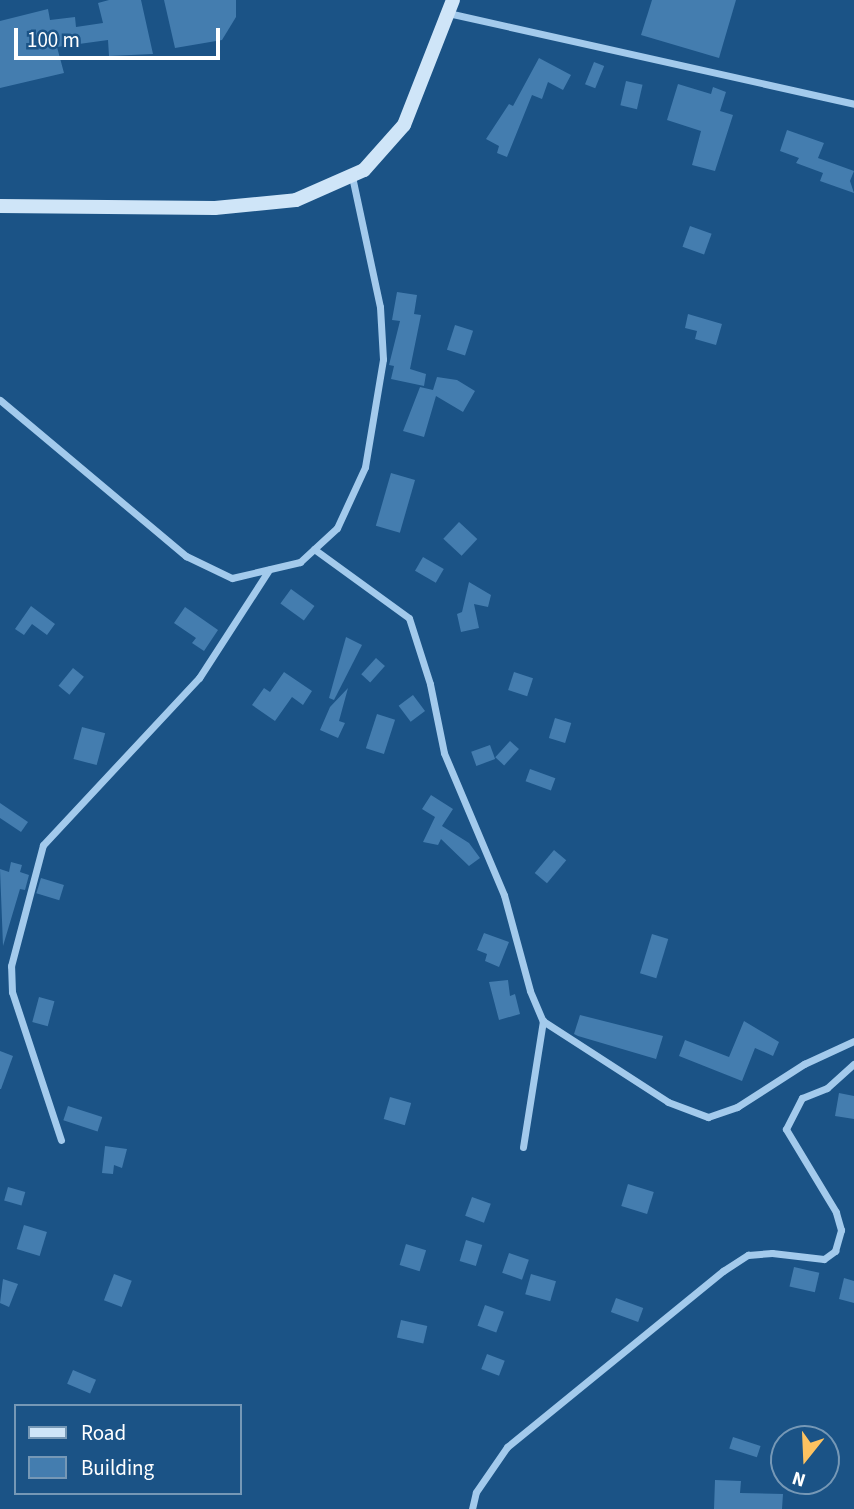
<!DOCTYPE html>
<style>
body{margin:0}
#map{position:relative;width:854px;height:1509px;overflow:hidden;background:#1b5386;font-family:"Source Sans 3",sans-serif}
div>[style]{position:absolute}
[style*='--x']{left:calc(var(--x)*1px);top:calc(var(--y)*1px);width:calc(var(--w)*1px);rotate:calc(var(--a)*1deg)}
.building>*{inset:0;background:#447daf;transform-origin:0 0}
.street>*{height:7px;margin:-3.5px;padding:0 3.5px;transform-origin:3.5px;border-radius:3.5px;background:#a3caec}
.secondary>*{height:14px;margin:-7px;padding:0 7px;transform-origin:7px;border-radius:7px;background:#cfe5f8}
span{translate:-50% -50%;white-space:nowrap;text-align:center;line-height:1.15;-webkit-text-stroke:6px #1b5386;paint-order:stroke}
.legend{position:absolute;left:14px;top:1404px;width:228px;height:91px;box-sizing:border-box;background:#1b5386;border:2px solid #7698b6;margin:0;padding:9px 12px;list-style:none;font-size:21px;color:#fff}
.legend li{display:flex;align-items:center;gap:14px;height:35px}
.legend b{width:35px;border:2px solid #7698b6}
.north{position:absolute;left:770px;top:1425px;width:70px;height:70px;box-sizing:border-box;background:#1b5386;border:2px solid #7698b6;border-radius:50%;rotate:198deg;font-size:19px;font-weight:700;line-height:28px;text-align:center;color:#fff}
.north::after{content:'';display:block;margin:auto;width:24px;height:32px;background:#fdc260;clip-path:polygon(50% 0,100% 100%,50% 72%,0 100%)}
.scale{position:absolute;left:14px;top:28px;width:206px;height:32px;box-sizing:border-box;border:4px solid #fff;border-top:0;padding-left:9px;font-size:21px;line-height:24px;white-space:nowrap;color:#fff;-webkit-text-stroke:5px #1b5386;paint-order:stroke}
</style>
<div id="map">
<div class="building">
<div style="clip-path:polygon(109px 0,141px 0,153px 54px,109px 56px,108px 40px,57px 47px,64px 73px,0 88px,0 21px,48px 9px,50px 20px,75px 17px,76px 27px,103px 23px,98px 3px)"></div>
<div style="clip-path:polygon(164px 0,236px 0,236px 17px,222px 40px,175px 48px)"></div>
<div style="clip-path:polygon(652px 0,736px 0,719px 58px,641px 35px)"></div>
<div style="clip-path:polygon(539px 58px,571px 75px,563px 90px,548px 82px,542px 99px,532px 95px,507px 157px,497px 153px,499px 146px,486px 139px,509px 104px,513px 106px)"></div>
<div style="left:594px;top:62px;width:11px;height:24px;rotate:22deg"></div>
<div style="left:626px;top:81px;width:17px;height:25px;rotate:13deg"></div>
<div style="clip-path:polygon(678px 84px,711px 94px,713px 87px,726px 92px,720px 111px,733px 115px,715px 171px,692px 165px,701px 131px,667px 120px)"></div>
<div style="clip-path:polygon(787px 130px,824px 143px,818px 158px,854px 171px,850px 181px,854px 193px,820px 181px,823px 173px,796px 163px,799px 158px,780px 151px)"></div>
<div style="left:690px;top:226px;width:23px;height:22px;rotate:20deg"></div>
<div style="clip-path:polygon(397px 292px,417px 295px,414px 314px,421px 315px,410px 369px,426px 374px,424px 386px,391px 379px,394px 366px,389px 365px,400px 321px,392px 320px)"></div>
<div style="clip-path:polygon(688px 314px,722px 324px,716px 345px,695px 339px,697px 331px,685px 328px)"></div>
<div style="left:455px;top:325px;width:19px;height:26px;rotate:18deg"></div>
<div style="clip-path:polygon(437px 377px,457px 380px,475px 391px,463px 412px,436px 396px,424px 437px,403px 431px,420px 387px,433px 390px)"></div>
<div style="left:391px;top:473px;width:25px;height:55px;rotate:16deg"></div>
<div style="left:459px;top:522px;width:25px;height:23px;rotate:43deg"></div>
<div style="left:423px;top:557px;width:24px;height:16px;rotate:30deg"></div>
<div style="clip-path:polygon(469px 582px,491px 595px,488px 607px,474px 604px,479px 628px,461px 632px,457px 614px,462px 612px)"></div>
<div style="left:291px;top:589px;width:29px;height:18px;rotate:36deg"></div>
<div style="clip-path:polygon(31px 606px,55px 624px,47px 635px,32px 624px,24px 635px,15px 629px)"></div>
<div style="clip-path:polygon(185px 607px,218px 630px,204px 651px,192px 643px,196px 638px,174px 623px)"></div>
<div style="clip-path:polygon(346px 637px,362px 645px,334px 700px,329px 698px)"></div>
<div style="left:376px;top:658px;width:12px;height:22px;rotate:42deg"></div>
<div style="left:73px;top:668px;width:14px;height:23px;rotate:39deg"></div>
<div style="clip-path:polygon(284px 672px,312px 691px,303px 705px,292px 697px,275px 721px,252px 705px,264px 688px,270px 692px)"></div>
<div style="left:514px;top:672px;width:20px;height:19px;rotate:18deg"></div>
<div style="clip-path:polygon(348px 688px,339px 721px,345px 723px,338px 738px,320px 730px,330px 707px)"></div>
<div style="left:413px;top:695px;width:20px;height:18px;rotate:53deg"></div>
<div style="left:377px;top:714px;width:19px;height:36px;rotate:18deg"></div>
<div style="left:555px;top:718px;width:17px;height:21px;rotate:17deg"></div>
<div style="left:82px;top:727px;width:24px;height:33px;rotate:15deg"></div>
<div style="left:510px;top:741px;width:12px;height:22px;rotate:42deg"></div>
<div style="left:490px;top:745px;width:15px;height:20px;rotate:70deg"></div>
<div style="left:530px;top:769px;width:27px;height:13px;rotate:20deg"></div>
<div style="clip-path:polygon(431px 795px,453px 809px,442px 826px,469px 843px,480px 858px,469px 866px,441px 839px,438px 845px,423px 842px,435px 817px,422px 809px)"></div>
<div style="clip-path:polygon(0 803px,28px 822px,21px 832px,0 818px)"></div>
<div style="left:554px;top:850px;width:16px;height:30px;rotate:40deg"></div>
<div style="clip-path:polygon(11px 862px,22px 865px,20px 872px,29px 875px,25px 890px,20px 889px,3px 946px,0 869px,9px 872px)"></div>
<div style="left:41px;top:878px;width:24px;height:16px;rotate:17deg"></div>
<div style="clip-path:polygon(484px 933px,509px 942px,499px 967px,485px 961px,487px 954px,477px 950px)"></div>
<div style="left:652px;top:934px;width:17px;height:41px;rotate:17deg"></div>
<div style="clip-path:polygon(508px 980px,510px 996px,515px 994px,520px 1014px,499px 1020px,489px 982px)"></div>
<div style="left:39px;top:997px;width:16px;height:26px;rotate:15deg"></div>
<div style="clip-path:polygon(580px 1015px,663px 1036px,656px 1059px,578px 1036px,574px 1034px)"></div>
<div style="clip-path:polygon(744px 1021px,779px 1042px,773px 1056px,755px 1048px,742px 1081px,679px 1056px,685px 1040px,729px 1057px)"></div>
<div style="clip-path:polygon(0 1051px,13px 1056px,1px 1089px,0 1089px)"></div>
<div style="clip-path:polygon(839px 1093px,854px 1096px,854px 1119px,835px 1116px)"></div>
<div style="left:390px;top:1097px;width:22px;height:23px;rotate:16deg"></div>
<div style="left:68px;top:1106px;width:36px;height:15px;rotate:18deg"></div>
<div style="clip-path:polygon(105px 1146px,127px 1149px,122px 1168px,114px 1165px,113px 1174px,102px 1173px)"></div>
<div style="left:628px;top:1184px;width:27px;height:23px;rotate:17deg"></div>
<div style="left:8px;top:1187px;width:18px;height:14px;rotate:16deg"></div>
<div style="left:472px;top:1197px;width:20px;height:20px;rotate:20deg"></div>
<div style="left:24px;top:1225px;width:24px;height:25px;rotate:17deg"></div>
<div style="left:466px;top:1240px;width:17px;height:22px;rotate:17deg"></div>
<div style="left:406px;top:1244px;width:21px;height:22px;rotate:17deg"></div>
<div style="left:509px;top:1253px;width:21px;height:21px;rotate:19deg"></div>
<div style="left:794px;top:1267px;width:26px;height:20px;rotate:13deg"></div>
<div style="left:114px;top:1274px;width:19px;height:28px;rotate:21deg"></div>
<div style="left:531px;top:1274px;width:26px;height:21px;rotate:16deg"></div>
<div style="clip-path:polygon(844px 1278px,854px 1281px,854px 1303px,839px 1299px)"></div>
<div style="clip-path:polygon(3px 1279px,18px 1284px,9px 1307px,0 1303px)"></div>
<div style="left:616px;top:1298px;width:29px;height:15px;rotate:20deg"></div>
<div style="left:485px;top:1305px;width:20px;height:22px;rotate:20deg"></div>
<div style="left:401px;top:1320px;width:27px;height:18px;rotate:13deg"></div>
<div style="left:487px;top:1354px;width:19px;height:16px;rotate:21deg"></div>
<div style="left:73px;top:1370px;width:25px;height:15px;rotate:23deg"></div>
<div style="left:733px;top:1437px;width:29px;height:12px;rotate:18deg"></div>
<div style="clip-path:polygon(715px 1480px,741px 1481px,740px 1493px,783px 1494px,782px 1509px,714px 1509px)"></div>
</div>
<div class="street">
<div style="--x:448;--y:13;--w:416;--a:12.6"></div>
<div style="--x:0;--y:400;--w:243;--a:40"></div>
<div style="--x:186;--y:556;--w:51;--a:25.6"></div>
<div style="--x:232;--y:578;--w:70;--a:-13.2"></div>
<div style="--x:300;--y:562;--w:50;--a:-42.6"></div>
<div style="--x:337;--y:528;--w:67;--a:-65.3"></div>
<div style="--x:365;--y:467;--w:109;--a:-80.5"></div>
<div style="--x:383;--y:359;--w:52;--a:-93.3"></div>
<div style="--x:380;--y:307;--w:134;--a:-102.1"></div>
<div style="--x:314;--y:549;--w:117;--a:36"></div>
<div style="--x:409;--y:618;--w:69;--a:72.3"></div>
<div style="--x:430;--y:684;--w:70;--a:78.5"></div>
<div style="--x:444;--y:753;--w:154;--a:67.1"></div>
<div style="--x:504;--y:895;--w:99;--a:74.8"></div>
<div style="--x:530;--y:991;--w:33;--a:67"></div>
<div style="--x:543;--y:1021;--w:149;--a:32.9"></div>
<div style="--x:668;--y:1102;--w:43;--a:20.6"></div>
<div style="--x:708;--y:1117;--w:31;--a:-19"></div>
<div style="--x:737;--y:1107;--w:80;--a:-32.7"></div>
<div style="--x:804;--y:1064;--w:55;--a:-24.7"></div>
<div style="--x:61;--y:1140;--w:156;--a:-108.3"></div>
<div style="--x:12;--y:992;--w:26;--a:-92"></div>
<div style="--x:11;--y:966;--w:125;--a:-75.2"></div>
<div style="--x:43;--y:845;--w:229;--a:-47"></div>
<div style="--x:199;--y:678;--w:129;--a:-57.1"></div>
<div style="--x:523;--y:1147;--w:128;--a:-81"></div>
<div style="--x:472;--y:1509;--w:17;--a:-77"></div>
<div style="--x:476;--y:1492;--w:55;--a:-55.4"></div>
<div style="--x:507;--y:1447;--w:279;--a:-39.2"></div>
<div style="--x:723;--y:1271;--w:30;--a:-33"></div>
<div style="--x:748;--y:1255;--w:24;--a:-5"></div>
<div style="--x:772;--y:1253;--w:52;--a:6.6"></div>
<div style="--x:824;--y:1259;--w:14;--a:-36"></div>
<div style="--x:835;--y:1251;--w:22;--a:-74"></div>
<div style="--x:841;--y:1230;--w:19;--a:-106"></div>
<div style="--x:836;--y:1212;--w:97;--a:-121.1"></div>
<div style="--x:786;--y:1129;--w:35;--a:-63"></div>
<div style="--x:802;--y:1098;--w:27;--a:-22"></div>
<div style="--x:827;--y:1088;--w:36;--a:-42"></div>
</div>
<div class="secondary">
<div style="--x:0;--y:206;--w:215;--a:0.5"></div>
<div style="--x:215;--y:208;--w:81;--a:-5.6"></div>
<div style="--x:296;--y:200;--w:74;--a:-23.8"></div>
<div style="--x:364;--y:170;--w:60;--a:-48.4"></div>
<div style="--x:404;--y:125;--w:134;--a:-68.6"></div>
</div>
<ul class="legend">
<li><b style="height:9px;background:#cfe5f8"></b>Road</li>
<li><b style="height:19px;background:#447daf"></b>Building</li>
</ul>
<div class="north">N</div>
<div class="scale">100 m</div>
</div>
